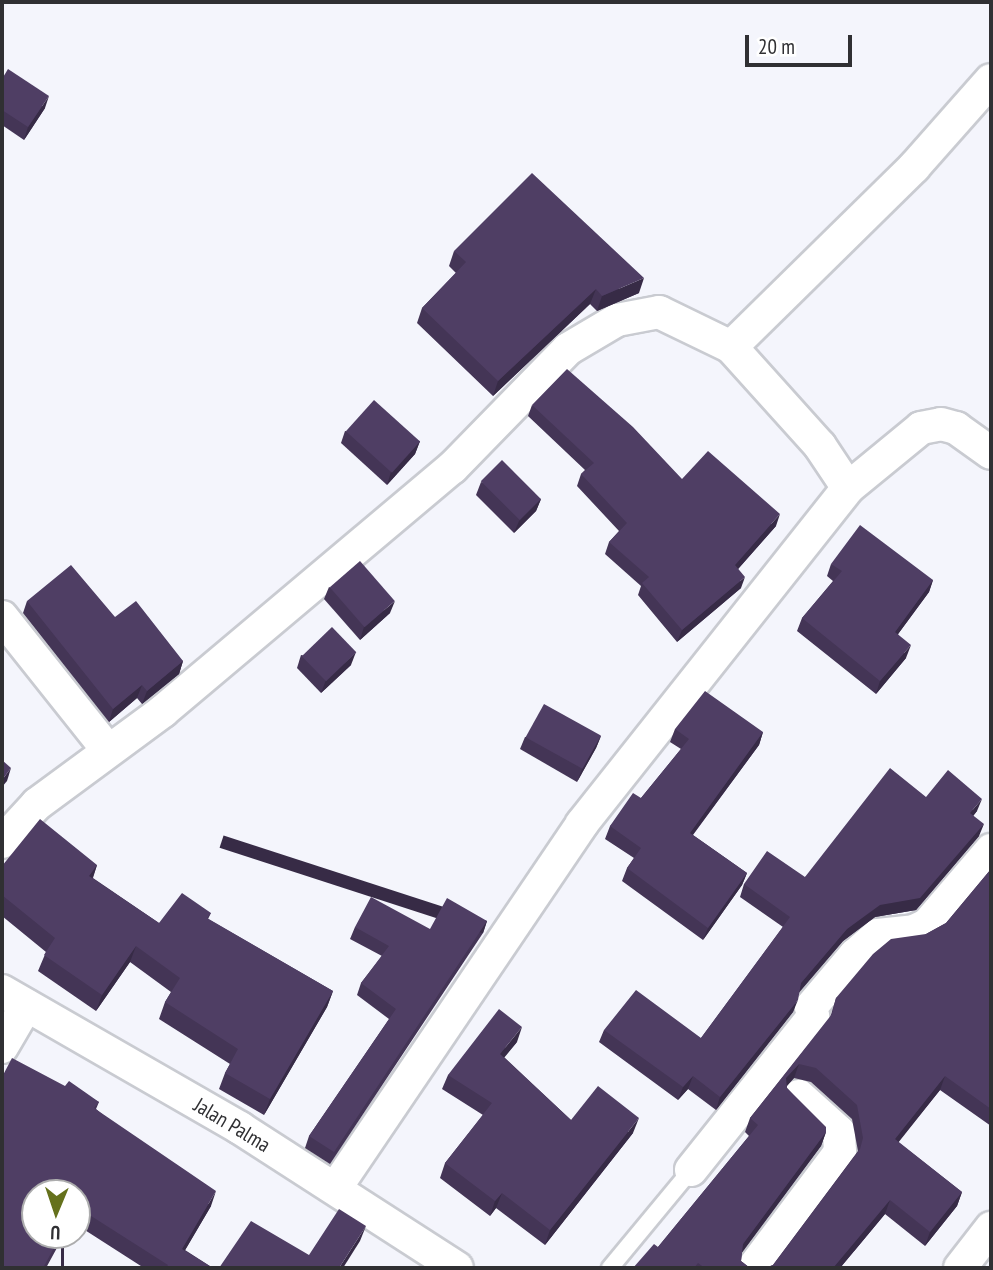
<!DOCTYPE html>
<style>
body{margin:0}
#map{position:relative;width:993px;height:1270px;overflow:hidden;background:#f4f5fc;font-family:"PT Sans Narrow",sans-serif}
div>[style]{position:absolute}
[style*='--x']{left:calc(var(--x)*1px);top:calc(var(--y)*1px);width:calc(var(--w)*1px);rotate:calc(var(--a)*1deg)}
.roads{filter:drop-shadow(2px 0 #c9cbd1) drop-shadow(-2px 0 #c9cbd1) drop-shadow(0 2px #c9cbd1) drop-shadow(0 -2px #c9cbd1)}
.service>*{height:16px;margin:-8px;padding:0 8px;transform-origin:8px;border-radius:8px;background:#fff}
.minor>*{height:32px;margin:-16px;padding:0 16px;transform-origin:16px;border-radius:16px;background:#fff}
.wall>*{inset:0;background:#443556}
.shaded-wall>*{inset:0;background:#372b46;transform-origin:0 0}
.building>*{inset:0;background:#4f3e64;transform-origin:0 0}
span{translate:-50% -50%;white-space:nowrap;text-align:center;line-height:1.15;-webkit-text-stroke:7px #fff;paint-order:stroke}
.street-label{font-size:21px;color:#303033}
.frame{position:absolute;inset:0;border:4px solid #303033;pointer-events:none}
.north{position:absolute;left:21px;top:1179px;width:70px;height:70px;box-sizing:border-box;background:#fff;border:2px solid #acacad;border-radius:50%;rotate:182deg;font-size:19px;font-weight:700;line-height:28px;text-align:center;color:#303033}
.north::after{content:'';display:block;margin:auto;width:24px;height:32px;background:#65711c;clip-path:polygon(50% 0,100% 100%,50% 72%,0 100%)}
.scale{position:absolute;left:745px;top:35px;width:107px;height:32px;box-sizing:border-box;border:4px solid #303033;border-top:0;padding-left:9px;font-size:21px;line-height:24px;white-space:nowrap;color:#303033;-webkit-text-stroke:5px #fff;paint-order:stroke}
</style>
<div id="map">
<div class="roads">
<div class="service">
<div style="--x:610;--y:1268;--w:127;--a:-50.4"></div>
</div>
<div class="minor">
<div style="--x:731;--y:347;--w:257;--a:-44.5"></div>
<div style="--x:914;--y:167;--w:116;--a:-48.5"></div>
<div style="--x:848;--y:488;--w:94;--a:-39.4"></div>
<div style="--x:921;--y:428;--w:20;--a:-11"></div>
<div style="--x:941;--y:424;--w:16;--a:15"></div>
<div style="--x:956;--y:428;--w:43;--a:35.5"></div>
<div style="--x:2;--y:617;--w:169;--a:51.5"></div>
<div style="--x:2;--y:842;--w:52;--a:-47.4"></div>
<div style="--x:37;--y:804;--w:157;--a:-36.4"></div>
<div style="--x:163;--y:711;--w:378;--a:-40.1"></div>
<div style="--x:452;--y:468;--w:166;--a:-45.7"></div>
<div style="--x:568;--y:349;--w:57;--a:-30.6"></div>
<div style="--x:617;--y:320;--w:43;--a:-10.8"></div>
<div style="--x:659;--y:312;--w:80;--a:25.9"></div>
<div style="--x:731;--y:347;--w:133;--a:48"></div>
<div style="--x:820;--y:446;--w:50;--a:56.3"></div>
<div style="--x:848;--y:488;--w:429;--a:128.4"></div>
<div style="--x:582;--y:824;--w:439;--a:124.1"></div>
<div style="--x:2;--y:991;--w:275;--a:29.9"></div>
<div style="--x:240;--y:1128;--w:258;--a:32.8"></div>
<div style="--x:2;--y:1047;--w:48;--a:-59.7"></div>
<div style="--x:691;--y:1170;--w:196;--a:-51.4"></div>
<div style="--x:813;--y:1017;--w:10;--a:-101"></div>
<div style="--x:811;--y:1007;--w:68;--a:-49.8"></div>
<div style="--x:855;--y:955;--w:30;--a:-41"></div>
<div style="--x:878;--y:935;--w:36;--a:-6"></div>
<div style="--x:914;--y:931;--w:14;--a:-25"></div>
<div style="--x:927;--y:925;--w:99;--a:-49.5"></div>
<div style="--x:753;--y:1268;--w:145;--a:-53.1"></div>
<div style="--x:840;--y:1152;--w:20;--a:-93"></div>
<div style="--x:839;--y:1132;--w:54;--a:-138"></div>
<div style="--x:960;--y:1268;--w:51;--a:-52.2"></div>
</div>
</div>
<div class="wall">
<div style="clip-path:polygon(2px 79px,45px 108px,24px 140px,2px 125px)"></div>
<div style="clip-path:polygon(454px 251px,639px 293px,597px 311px,590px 304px,493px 396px,417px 323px,422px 308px,456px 273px,449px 266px)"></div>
<div style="clip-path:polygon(532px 405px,776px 526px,738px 569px,741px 588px,677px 642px,638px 595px,641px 586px,605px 554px,609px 542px,619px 531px,577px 486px,581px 474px,585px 470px,528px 416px)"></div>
<div style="clip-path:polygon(345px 431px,420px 441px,415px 454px,387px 485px,341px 443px)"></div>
<div style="clip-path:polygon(481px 482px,541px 499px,536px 511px,514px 533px,476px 495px)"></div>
<div style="clip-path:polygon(831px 564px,933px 580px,929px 592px,898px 634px,906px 658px,876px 694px,797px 631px,802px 618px,833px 581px,827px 576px)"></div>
<div style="clip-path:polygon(329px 587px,390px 613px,360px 640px,324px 599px)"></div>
<div style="clip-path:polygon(27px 601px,115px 617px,183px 661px,179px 674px,142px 704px,137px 698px,109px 722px,23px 613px)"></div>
<div style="clip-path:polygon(301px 655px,351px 665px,321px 693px,297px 668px)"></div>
<div style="clip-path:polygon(675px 729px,763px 732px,759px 745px,693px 835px,747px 873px,742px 885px,703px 940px,622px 881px,627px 868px,634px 858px,605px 839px,610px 826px,641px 798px,681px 749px,670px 742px)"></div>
<div style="clip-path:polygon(601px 736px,596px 748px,577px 782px,520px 749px,525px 737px)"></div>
<div style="clip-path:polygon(926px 797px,977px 811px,973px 816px,979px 836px,916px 910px,875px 917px,843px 941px,799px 992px,793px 1012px,716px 1110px,688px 1089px,678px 1100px,599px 1042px,604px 1030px,701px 1038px,783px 927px,740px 897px,744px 884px,805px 877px)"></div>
<div style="clip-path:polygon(97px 865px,93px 878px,159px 923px,211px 913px,208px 919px,333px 991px,327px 1007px,264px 1115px,219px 1089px,225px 1073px,230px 1064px,159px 1019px,165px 1002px,171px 992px,130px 962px,96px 1011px,38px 971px,46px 952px,2px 916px,2px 866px)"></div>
<div style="clip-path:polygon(991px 869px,991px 1126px,940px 1090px,898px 1142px,962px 1192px,957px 1206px,925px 1246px,885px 1214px,840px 1268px,765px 1268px,773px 1265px,858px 1151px,852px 1119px,811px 1082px,794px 1078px,787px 1086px,787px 1088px,826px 1132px,821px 1146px,742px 1252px,741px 1261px,750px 1268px,633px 1268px,658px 1247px,749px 1136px,745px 1132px,750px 1118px,830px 1018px,836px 998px,926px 934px,946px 923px)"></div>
<div style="clip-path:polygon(487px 921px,483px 933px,330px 1164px,305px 1148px,309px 1136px,389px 1019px,357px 995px,361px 983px,382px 956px,350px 939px,355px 927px,430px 929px)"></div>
<div style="clip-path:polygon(517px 1042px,504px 1057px,571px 1120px,633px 1133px,545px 1245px,496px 1208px,490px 1216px,440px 1178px,445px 1163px,483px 1115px,442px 1089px,448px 1075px)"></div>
<div style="clip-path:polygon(65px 1086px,99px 1102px,96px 1109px,211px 1206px,185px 1250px,213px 1268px,144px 1268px,77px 1225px,77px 1193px,64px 1235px,46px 1268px,2px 1268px)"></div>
</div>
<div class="shaded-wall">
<div style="clip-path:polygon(49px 96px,45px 108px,24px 140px,28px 127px)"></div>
<div style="clip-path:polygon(644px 278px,639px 293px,597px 311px,602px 296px)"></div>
<div style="clip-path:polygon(596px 289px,590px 304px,493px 396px,498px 381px)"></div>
<div style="clip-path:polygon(420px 441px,415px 454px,387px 485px,391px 472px)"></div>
<div style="clip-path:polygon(541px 499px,536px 511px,514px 533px,519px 521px)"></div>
<div style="clip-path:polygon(780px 514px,776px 526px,731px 577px,735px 565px)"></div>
<div style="clip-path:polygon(745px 577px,741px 588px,677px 642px,682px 630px)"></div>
<div style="clip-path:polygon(933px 580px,929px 592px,890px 645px,895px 632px)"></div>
<div style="clip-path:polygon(395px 601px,390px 613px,360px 640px,364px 627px)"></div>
<div style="clip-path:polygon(911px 645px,906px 658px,876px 694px,880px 681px)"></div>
<div style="clip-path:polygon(356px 652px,351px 665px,321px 693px,326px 680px)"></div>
<div style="clip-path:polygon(183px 661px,179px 674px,142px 704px,147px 691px)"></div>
<div style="clip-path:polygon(142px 685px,137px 698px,109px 722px,113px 709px)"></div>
<div style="clip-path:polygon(763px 732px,759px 745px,685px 845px,690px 833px)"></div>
<div style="clip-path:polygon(601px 736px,596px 748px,577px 782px,582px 769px)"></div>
<div style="clip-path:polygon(11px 768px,7px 781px,2px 787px,2px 780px)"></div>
<div style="clip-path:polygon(982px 799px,977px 811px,966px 825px,970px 813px)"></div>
<div style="clip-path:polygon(984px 824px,979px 836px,916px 910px,875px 917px,843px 941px,797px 995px,801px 983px,847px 929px)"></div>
<div style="clip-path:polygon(97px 865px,91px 882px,89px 876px)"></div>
<div style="clip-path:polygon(747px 873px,742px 885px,703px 940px,708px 928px)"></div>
<div style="left:487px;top:921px;width:13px;height:277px;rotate:108deg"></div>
<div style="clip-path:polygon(136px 946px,130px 962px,96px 1011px,102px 995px)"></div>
<div style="clip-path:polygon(333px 991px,327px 1007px,264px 1115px,270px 1099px)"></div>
<div style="clip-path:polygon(798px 1000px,793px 1012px,716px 1110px,720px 1097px)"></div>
<div style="clip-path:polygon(522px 1027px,517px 1042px,495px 1069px,500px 1054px)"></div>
<div style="clip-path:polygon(799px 1064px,794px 1078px,781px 1092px,786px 1078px)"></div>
<div style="clip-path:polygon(693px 1076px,688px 1089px,678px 1100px,683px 1087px)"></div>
<div style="clip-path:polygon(945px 1076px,940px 1090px,890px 1153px,895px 1139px)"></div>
<div style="clip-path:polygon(639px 1118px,633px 1133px,545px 1245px,550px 1230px)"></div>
<div style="clip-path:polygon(826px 1132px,821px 1146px,738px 1258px,743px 1244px)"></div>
<div style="clip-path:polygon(216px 1191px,211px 1206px,177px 1264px,182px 1249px)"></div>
<div style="clip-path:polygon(962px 1192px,957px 1206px,925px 1246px,930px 1232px)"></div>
<div style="clip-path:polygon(502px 1193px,496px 1208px,490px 1216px,495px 1201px)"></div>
<div style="clip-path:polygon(890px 1200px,885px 1214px,840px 1268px,833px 1268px)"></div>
<div style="clip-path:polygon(366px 1226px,360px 1241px,343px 1268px,339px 1268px)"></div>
<div style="left:61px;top:1235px;width:3px;height:38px"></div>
</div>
<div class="building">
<div style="clip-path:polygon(8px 69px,49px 96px,28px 127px,2px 110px,2px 79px)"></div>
<div style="clip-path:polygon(532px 173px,644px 278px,602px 296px,596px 289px,498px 381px,422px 308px,466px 262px,454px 251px)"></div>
<div style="clip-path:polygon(567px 369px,633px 427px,682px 479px,708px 451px,780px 514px,735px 565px,745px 577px,682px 630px,642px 583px,649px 577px,609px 542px,627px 523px,581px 474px,594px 463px,532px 405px)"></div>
<div style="left:374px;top:400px;width:62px;height:42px;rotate:42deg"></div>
<div style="left:502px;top:460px;width:55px;height:30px;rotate:45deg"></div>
<div style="clip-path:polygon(860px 525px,933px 580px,895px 632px,911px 645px,880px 681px,802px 618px,842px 571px,831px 564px)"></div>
<div style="left:360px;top:561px;width:53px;height:40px;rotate:49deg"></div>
<div style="clip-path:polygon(71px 565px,115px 617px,136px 601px,183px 661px,147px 691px,142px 685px,113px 709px,27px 601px)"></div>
<div style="left:332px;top:627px;width:35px;height:42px;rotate:46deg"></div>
<div style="clip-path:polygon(705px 691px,763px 732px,690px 833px,747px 873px,708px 928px,627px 868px,641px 848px,610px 826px,633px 793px,641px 798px,689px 739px,675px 729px)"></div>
<div style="left:544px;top:704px;width:65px;height:38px;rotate:29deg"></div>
<div style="clip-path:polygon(2px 760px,11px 768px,2px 780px)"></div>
<div style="clip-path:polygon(890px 768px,926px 797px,948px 770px,982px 799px,970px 813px,984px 824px,920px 898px,880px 905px,847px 929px,801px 983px,798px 1000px,720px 1097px,693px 1076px,683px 1087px,604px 1030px,636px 990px,701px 1038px,790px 917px,744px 884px,767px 851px,805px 877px)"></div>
<div style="clip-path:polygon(40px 819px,97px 865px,89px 876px,159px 923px,182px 893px,211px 913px,207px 918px,333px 991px,270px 1099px,225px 1073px,238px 1049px,165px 1002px,180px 978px,136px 946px,102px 995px,44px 955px,55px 938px,2px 895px,2px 866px)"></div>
<div style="clip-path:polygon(991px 869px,991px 1109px,945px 1076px,895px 1139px,962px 1192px,930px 1232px,890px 1200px,833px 1268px,765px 1268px,773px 1265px,860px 1149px,863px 1138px,857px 1105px,816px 1068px,799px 1064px,786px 1078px,787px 1088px,826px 1127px,826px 1132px,743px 1244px,741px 1261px,750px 1268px,705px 1268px,698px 1263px,694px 1268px,633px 1268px,654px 1244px,658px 1247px,758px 1125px,750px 1118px,832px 1014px,836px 998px,873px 954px,891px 939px,926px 934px,946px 923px)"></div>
<div style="clip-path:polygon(371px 897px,430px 929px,447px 898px,487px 921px,334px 1152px,309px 1136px,396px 1009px,361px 983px,389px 946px,355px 927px)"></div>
<div style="clip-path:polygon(499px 1009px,522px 1027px,500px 1054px,571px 1120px,598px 1086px,639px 1118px,550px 1230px,502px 1193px,495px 1201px,445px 1163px,492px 1103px,448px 1075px)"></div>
<div style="clip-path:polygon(12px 1058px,65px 1086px,69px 1081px,99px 1102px,94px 1108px,216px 1191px,182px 1249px,213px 1268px,166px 1268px,168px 1265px,77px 1207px,77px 1193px,35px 1193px,35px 1235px,61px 1235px,43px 1268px,2px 1268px,2px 1077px)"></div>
<div style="clip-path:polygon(339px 1209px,366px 1226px,339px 1268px,219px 1268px,251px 1221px,309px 1255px)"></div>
</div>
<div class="street-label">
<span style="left:232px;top:1125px;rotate:31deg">Jalan Palma</span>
</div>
<div class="frame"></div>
<div class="north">U</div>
<div class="scale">20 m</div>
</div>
